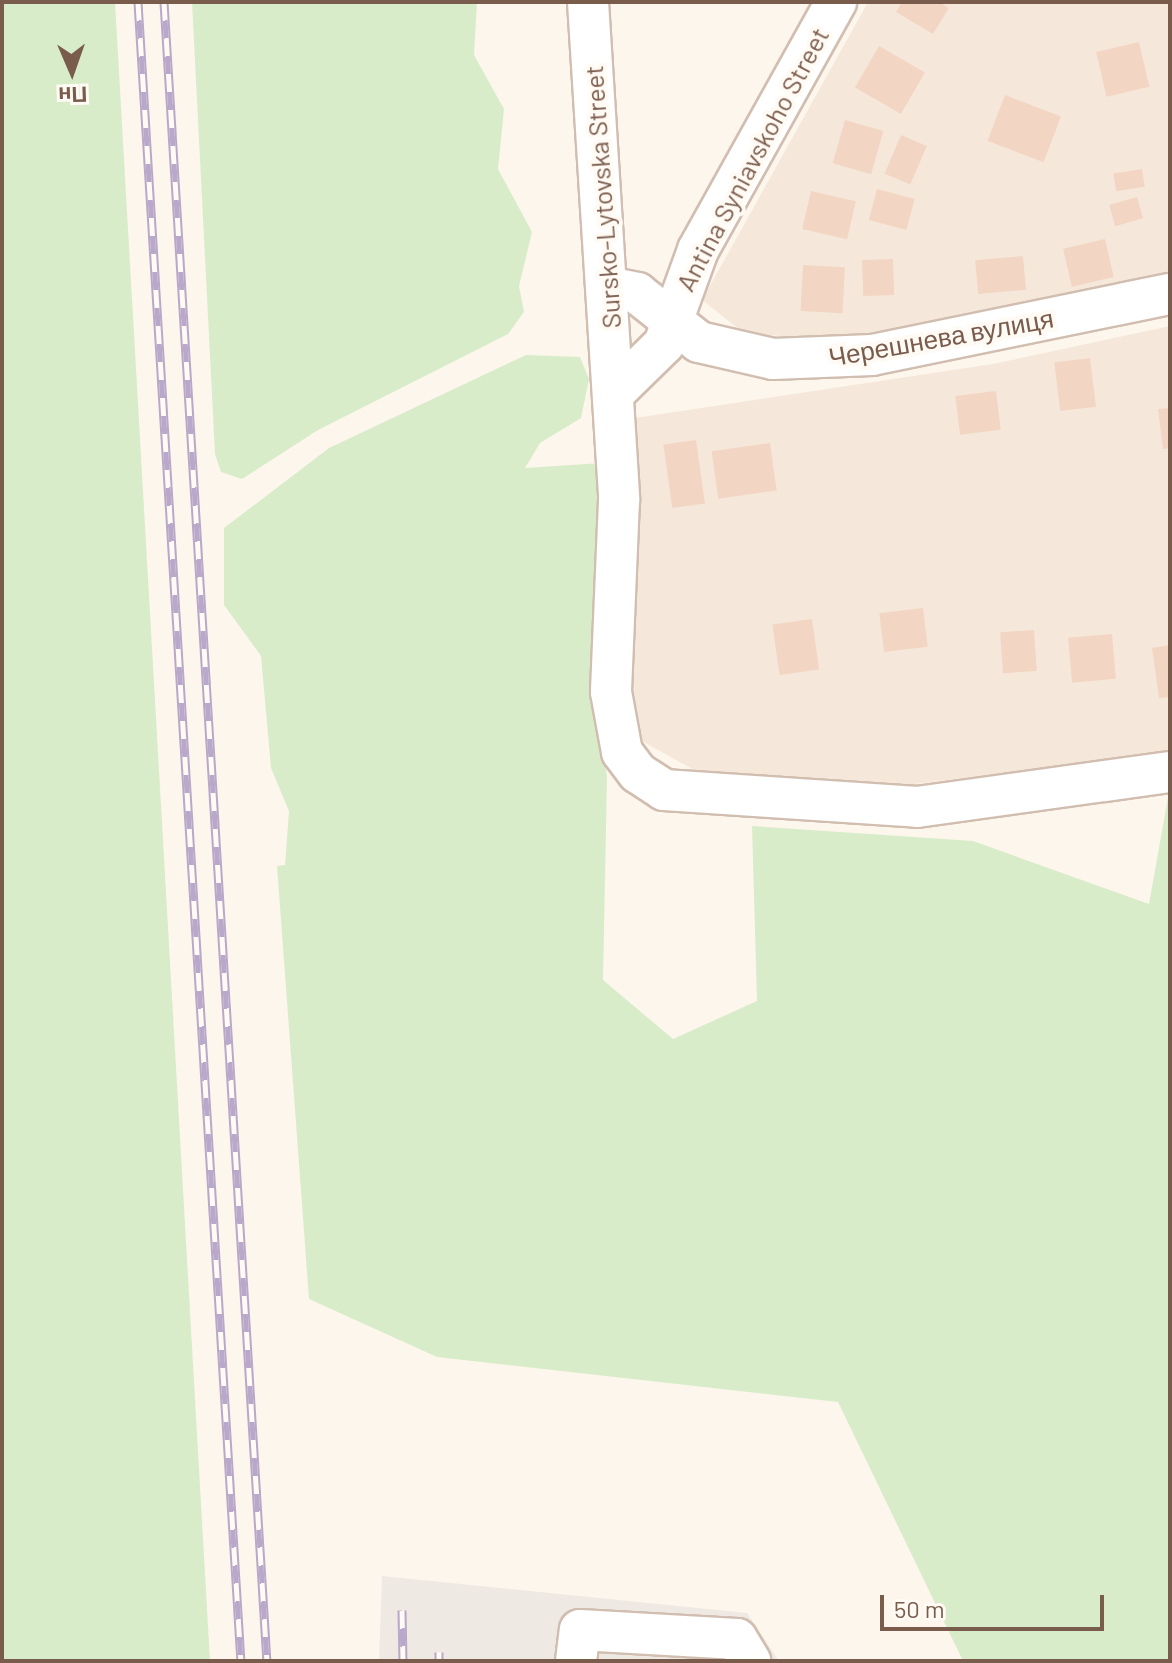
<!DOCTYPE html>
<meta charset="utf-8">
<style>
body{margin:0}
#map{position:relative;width:1172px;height:1663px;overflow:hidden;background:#fdf6ec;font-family:Barlow,sans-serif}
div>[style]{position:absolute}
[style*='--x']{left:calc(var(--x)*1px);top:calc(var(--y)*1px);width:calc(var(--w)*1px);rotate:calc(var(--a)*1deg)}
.residential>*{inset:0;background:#f5e8da}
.industrial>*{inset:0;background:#efe9e4}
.green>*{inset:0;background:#d8ecc9}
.building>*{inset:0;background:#f3d5c3;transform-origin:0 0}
.roads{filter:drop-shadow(2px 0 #d1beb0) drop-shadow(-2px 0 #d1beb0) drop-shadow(0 2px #d1beb0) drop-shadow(0 -2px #d1beb0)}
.minor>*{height:40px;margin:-20px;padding:0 20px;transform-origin:20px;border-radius:20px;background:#fff}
.rail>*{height:9px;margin-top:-4.5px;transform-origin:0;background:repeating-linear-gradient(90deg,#fffaf3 0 18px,#b9a8c9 0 36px);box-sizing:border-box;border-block:2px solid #b9a8c9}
span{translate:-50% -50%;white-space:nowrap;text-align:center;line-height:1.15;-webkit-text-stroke:8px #fffaf3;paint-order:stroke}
.street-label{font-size:26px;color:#7a5c4d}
.frame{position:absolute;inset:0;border:4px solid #7a5c4d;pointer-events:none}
.north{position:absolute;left:32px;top:32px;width:80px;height:80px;-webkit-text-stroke:6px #fffaf3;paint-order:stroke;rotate:178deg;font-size:22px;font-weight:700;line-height:32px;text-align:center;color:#7a5c4d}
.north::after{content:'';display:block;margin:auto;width:28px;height:36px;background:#7a5c4d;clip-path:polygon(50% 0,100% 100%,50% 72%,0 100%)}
.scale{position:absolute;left:880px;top:1595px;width:224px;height:36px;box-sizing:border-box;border:4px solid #7a5c4d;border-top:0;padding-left:10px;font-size:24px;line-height:28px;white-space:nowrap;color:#7a5c4d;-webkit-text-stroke:6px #fffaf3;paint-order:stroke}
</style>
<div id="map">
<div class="residential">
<div style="clip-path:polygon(868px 2px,1170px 2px,1170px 277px,844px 341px,744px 333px,702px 300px)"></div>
<div style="clip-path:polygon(1170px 326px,1170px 752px,891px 787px,696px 771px,640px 740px,623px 682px,628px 419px,993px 364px)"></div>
</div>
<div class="industrial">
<div style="clip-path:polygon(382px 1576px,747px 1613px,779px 1661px,379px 1661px)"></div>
</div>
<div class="green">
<div style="clip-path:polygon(2px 2px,115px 2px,210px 1661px,2px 1661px)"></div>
<div style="clip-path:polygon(192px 2px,477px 2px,474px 55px,504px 109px,498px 169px,532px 232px,519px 286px,524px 312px,508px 334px,318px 430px,242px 479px,221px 472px,215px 454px)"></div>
<div style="clip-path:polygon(526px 355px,580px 357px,589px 379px,581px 418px,540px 443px,525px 468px,602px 463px,606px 498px,590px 679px,607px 776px,603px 980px,673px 1039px,757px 1001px,752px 826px,973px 841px,1149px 904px,1170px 786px,1170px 1661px,963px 1661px,838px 1402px,437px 1357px,309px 1299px,277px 866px,285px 865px,289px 811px,271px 768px,261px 656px,224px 605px,224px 528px,329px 448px)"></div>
</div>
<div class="building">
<div style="clip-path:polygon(902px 2px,939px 2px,949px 8px,933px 34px,896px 12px)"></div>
<div style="left:1139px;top:42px;width:46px;height:44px;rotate:77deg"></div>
<div style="left:879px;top:46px;width:53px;height:48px;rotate:30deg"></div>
<div style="left:1005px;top:95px;width:60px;height:49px;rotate:21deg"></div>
<div style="left:845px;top:120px;width:40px;height:45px;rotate:16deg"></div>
<div style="left:901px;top:135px;width:28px;height:42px;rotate:23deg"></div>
<div style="left:1142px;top:169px;width:18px;height:29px;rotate:81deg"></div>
<div style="left:877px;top:189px;width:39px;height:32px;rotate:15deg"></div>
<div style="left:811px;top:191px;width:46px;height:39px;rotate:13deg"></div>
<div style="left:1137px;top:197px;width:22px;height:29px;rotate:74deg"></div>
<div style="left:1105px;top:239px;width:39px;height:43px;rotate:77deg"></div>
<div style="left:1023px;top:256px;width:34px;height:48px;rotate:85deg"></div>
<div style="left:893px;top:259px;width:36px;height:31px;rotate:88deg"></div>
<div style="left:803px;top:265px;width:42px;height:46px;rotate:3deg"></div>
<div style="left:1090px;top:358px;width:49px;height:36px;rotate:83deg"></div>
<div style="left:996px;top:391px;width:39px;height:41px;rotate:83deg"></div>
<div style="clip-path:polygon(1170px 408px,1170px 448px,1163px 449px,1158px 409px)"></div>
<div style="left:696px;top:440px;width:64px;height:33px;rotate:82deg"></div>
<div style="left:770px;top:443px;width:48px;height:59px;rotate:82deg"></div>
<div style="left:923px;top:608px;width:39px;height:44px;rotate:83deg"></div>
<div style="left:812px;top:619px;width:51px;height:40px;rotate:82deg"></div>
<div style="left:1034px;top:630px;width:41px;height:34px;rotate:86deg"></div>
<div style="left:1112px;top:634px;width:45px;height:44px;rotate:85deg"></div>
<div style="clip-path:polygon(1170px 645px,1170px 697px,1159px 698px,1152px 648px)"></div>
</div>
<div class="roads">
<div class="minor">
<div style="--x:588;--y:2;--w:499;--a:86.4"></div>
<div style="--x:619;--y:500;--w:192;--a:92.4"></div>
<div style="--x:611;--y:692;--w:61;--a:79.6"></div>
<div style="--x:622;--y:752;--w:26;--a:53"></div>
<div style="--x:638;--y:773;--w:31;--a:33"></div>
<div style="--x:664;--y:790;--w:254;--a:3.8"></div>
<div style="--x:917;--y:807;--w:255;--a:-7.9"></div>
<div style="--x:607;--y:287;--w:31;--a:11"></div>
<div style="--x:637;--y:293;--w:79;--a:38.3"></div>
<div style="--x:699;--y:342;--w:76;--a:12.9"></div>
<div style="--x:773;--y:359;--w:99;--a:-2.3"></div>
<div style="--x:872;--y:355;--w:304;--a:-11.6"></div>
<div style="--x:615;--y:392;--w:69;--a:-44.4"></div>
<div style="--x:664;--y:344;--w:100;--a:-70.1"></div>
<div style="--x:698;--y:250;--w:284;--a:-60.9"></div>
<div style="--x:576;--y:1661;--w:31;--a:-83"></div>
<div style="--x:580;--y:1630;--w:157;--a:3.3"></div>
<div style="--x:737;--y:1639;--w:26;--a:59"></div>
</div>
</div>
<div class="rail">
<div style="--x:138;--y:2;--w:1662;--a:86.45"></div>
<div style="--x:164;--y:2;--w:1662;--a:86.45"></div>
<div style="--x:402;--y:1610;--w:51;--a:88.9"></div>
<div style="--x:439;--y:1652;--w:9;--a:90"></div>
</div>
<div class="street-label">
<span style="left:752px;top:159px;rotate:-62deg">Antina Syniavskoho Street</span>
<span style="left:602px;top:197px;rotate:-94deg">Sursko-Lytovska Street</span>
<span style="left:941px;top:337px;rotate:-10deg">Черешнева вулиця</span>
</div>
<div class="frame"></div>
<div class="north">Пн</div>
<div class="scale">50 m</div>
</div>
